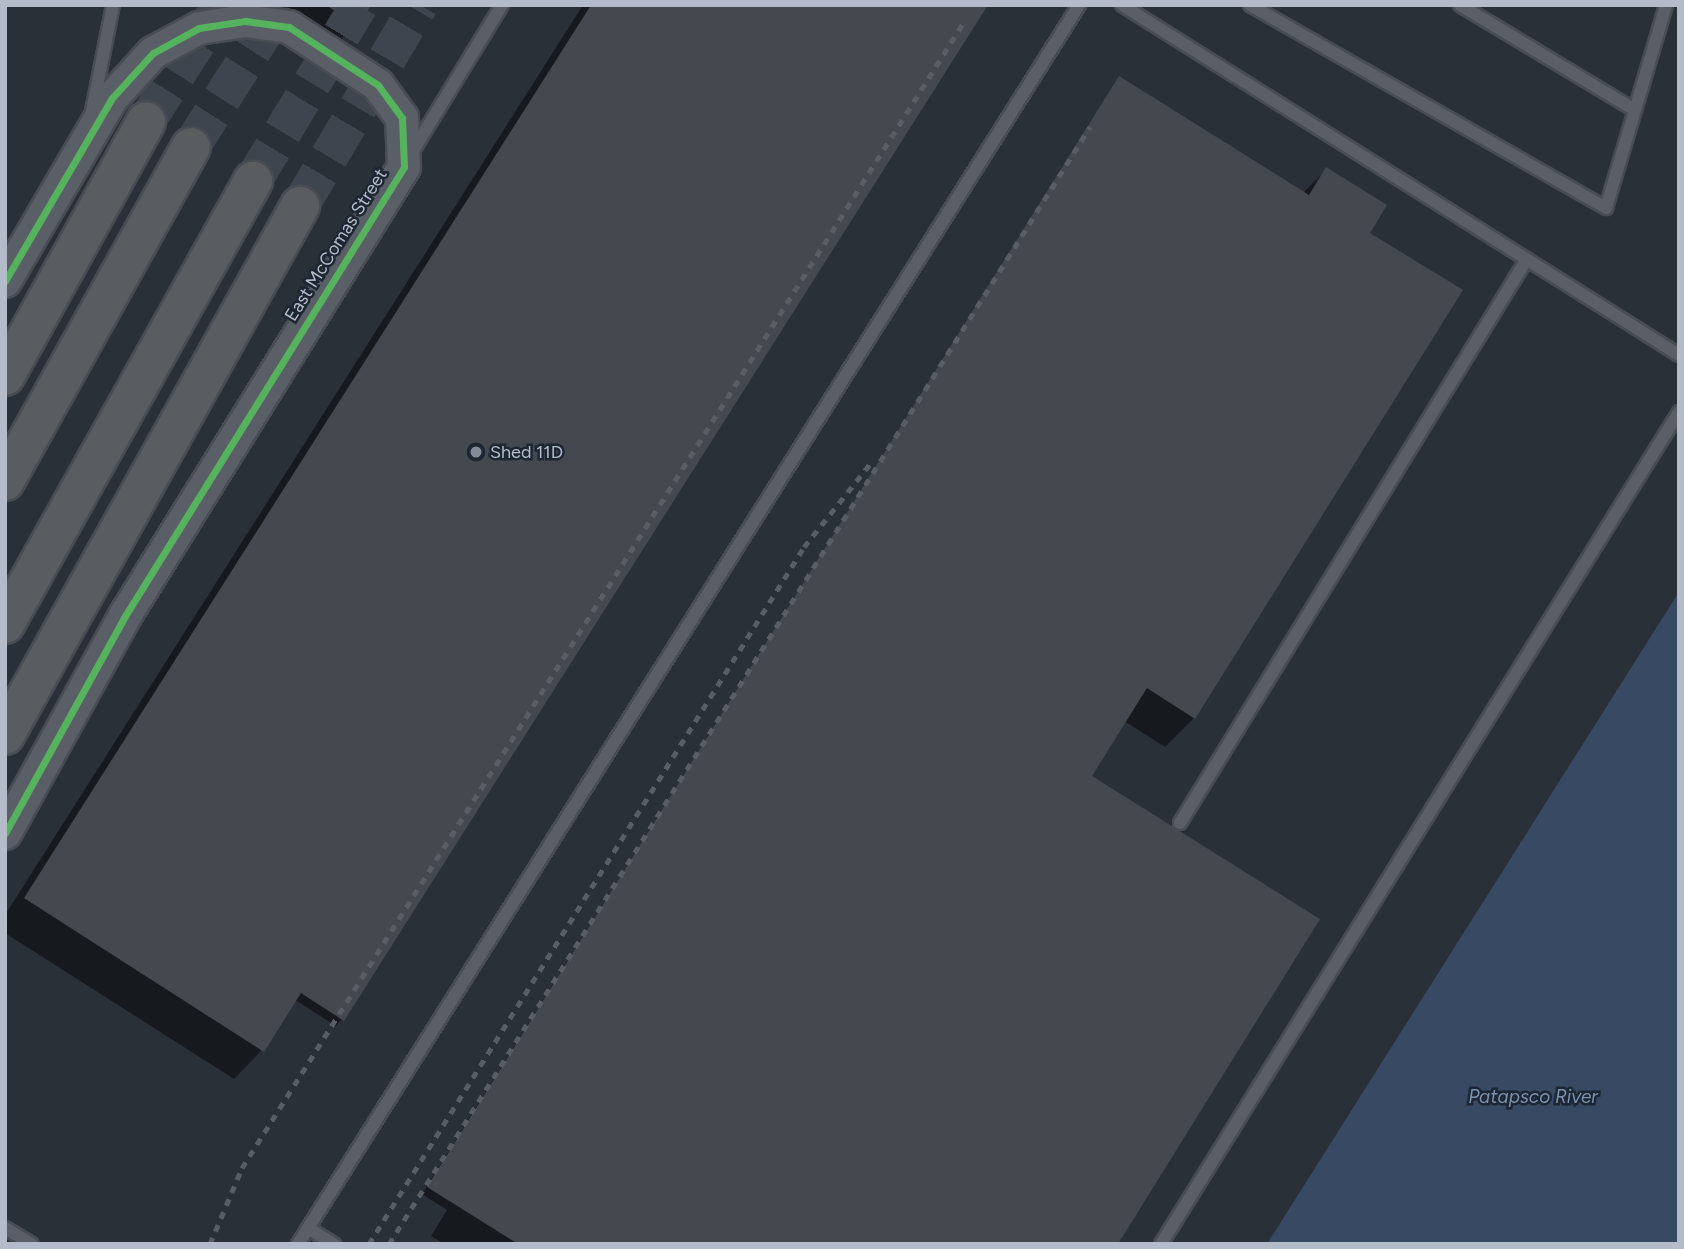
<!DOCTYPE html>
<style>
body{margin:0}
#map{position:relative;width:1684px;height:1249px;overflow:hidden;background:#2a3038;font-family:Figtree,sans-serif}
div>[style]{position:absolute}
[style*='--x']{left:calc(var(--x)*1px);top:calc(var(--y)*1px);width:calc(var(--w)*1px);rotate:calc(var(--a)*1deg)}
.water>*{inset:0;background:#384963}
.shadow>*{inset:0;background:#0007}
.building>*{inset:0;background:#444950}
.motorway-tunnel>*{height:38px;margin-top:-19px;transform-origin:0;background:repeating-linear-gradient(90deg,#3f454e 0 38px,transparent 0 57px)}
.roads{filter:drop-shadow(2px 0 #484c53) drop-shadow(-2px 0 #484c53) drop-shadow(0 2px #484c53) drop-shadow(0 -2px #484c53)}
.service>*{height:12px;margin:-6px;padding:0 6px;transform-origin:6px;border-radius:6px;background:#5a5e66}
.tertiary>*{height:32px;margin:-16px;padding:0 16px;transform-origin:16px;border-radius:16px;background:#5a5e66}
.motorway>*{height:38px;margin:-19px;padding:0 19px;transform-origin:19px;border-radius:19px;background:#5a5d60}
.rail>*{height:5px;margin-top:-2.5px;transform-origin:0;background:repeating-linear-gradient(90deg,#595d64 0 7px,transparent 0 14px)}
.cycleway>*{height:7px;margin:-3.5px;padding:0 3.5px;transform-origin:3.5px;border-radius:3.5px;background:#56b35d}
.dots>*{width:19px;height:19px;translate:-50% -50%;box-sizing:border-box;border:4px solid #1d2633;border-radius:50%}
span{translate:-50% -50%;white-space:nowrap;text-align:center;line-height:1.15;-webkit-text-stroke:5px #1d2633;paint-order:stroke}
.street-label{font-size:18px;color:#b4bcc9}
.poi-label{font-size:18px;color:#b4bcc9}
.left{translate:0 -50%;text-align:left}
.water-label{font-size:19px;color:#7c92b1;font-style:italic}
.frame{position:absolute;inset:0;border:7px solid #b4bcc9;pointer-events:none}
</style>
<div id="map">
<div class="water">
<div style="clip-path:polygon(1679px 592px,1679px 1244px,1267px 1244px)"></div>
</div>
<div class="shadow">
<div style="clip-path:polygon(284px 5px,369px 5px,336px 46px,296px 22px,300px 15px)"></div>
<div style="clip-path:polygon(583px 5px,986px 5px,342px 1019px,336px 1026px,295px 1000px,262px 1050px,234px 1079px,5px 933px,5px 915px)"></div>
<div style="clip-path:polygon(1119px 78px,1303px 193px,1326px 170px,1368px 233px,1194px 718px,1165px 747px,1124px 721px,1090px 776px,1116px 1244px,444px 1244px,431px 1236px,447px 1210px,422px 1194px)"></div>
</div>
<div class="building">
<div style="clip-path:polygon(325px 5px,371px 5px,360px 25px)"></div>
<div style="clip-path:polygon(591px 5px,988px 5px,344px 1021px,301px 993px,264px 1052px,24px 898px)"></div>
<div style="clip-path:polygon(1119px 76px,1309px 195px,1326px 167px,1387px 205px,1370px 233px,1463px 290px,1195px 719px,1147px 688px,1092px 776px,1320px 919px,1118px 1244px,518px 1244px,427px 1187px)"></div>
</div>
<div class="motorway-tunnel">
<div style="--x:146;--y:122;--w:139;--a:-57.3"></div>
<div style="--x:191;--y:147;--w:168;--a:-57.6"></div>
<div style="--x:253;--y:181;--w:205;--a:-58.9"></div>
<div style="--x:300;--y:206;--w:234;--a:-59.4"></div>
</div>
<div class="roads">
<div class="service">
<div style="--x:1122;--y:5;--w:658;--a:32.14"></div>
<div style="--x:1250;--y:5;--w:410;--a:29.7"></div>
<div style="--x:1606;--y:208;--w:212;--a:-73.5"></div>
<div style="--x:1460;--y:5;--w:204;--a:31"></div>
<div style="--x:92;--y:111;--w:108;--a:-78.8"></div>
<div style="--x:411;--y:154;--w:175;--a:-58.6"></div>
<div style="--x:1180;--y:823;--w:662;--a:-58.4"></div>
<div style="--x:5;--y:1228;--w:31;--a:31"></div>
<div style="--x:308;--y:1228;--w:31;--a:32"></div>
<div style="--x:298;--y:1244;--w:1465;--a:-57.77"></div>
<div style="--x:1161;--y:1244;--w:980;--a:-58.09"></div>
</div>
<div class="tertiary">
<div style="--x:5;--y:281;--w:212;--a:-59.7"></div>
<div style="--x:112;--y:98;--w:61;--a:-47.7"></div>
<div style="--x:153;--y:53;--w:52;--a:-28.5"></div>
<div style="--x:199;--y:28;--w:47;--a:-8.7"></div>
<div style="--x:245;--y:21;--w:44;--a:7.8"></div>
<div style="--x:289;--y:27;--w:106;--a:33.1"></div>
<div style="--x:378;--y:85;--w:41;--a:54"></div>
<div style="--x:402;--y:118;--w:49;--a:87.7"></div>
<div style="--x:404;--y:167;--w:529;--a:121.86"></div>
<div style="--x:125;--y:616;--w:248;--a:118.9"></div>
</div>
<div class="motorway">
<div style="--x:5;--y:376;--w:291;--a:-61"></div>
<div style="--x:5;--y:481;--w:382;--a:-60.9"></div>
<div style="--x:5;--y:624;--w:508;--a:-60.76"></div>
<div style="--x:5;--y:735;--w:606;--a:-60.85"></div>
</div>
</div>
<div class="rail">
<div style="--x:210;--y:1244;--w:82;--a:-67.2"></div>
<div style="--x:242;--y:1168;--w:1354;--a:-57.79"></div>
<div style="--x:369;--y:1244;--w:822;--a:-58.03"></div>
<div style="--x:804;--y:547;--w:112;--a:-51.5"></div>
<div style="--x:389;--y:1244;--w:1319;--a:-57.89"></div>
</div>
<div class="cycleway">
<div style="--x:5;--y:281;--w:212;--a:-59.7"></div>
<div style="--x:112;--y:98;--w:61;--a:-47.7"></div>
<div style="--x:153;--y:53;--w:52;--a:-28.5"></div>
<div style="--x:199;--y:28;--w:47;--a:-8.7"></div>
<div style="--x:245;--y:21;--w:44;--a:7.8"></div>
<div style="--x:289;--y:27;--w:106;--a:33.1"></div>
<div style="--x:378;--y:85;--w:41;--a:54"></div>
<div style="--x:402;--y:118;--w:49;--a:87.7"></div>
<div style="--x:404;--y:167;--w:529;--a:121.86"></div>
<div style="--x:125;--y:616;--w:248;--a:118.9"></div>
</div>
<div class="dots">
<div style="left:476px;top:452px;background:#848b96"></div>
</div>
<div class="street-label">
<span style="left:336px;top:245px;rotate:-58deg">East McComas Street</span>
</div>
<div class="poi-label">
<span class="left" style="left:490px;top:452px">Shed 11D</span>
</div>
<div class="water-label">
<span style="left:1533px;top:1097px">Patapsco River</span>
</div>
<div class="frame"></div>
</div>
